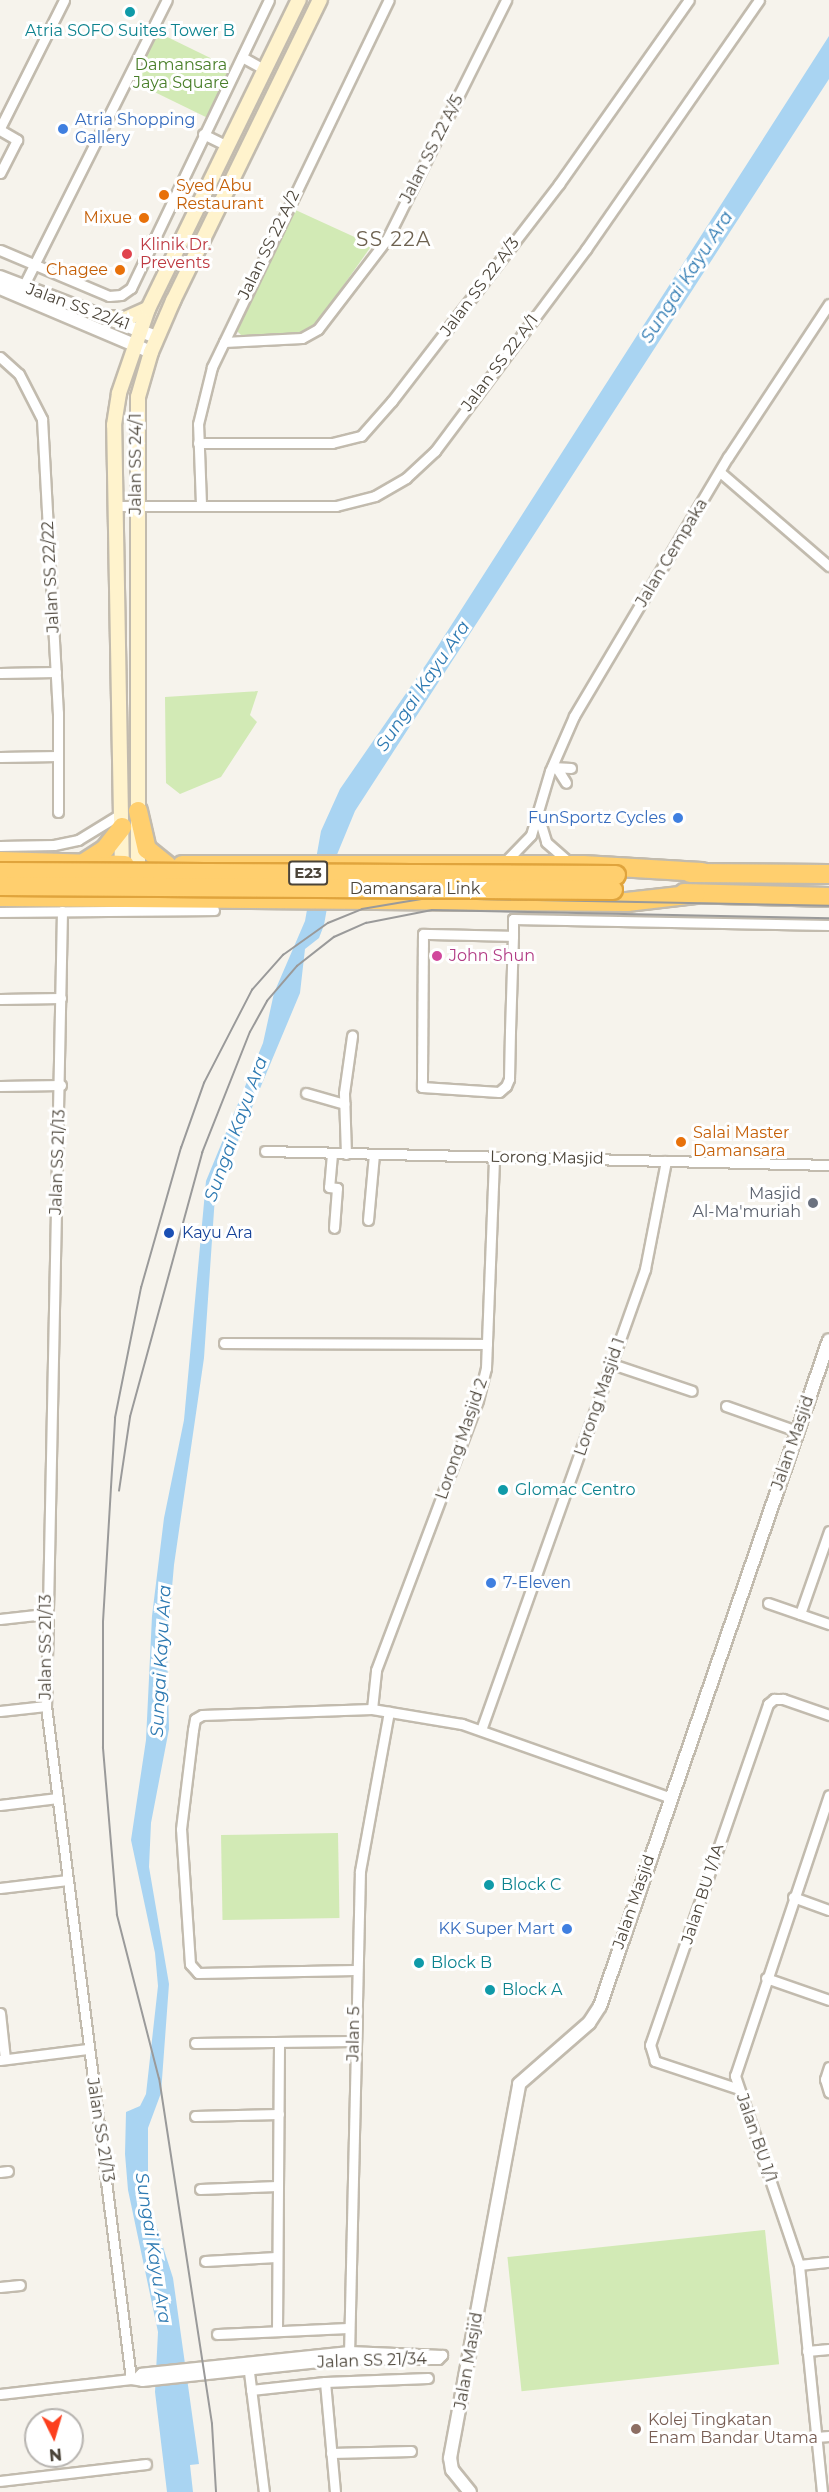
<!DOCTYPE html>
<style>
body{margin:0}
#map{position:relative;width:829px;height:2492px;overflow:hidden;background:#f6f3ec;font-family:Montserrat,sans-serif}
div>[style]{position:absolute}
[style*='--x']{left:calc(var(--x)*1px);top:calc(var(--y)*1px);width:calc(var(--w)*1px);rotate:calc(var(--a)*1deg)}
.green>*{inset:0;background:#d2eab5;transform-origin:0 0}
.water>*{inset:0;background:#a9d4f2}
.roads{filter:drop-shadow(2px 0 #c2bbae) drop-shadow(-2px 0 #c2bbae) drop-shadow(0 2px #c2bbae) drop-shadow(0 -2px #c2bbae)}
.minor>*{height:9px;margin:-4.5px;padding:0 4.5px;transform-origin:4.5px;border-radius:4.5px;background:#fff}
.tertiary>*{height:12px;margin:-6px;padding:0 6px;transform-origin:6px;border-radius:6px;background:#fff}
.secondary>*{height:14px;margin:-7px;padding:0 7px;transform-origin:7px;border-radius:7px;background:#fff3cd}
.motorway>*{height:18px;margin:-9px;padding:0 9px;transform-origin:9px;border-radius:9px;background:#ffcf6e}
.tram>*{height:1.5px;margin:-0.75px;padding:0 0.75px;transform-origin:0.75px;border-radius:0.75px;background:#9a9a9a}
.bridges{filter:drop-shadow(2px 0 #e0a43c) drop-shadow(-2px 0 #e0a43c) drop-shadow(0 2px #e0a43c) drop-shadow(0 -2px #e0a43c)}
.motorway-bridge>*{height:18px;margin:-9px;padding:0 9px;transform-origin:9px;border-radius:9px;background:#ffcf6e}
.dots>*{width:16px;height:16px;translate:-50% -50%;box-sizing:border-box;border:3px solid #fff;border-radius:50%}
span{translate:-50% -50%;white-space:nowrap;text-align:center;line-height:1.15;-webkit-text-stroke:6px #fff;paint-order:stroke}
.shield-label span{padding:2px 4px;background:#fff;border:2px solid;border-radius:4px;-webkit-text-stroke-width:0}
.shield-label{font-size:15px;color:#4b4439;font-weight:700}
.culture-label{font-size:16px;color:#0d838f}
.left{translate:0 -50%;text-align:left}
.park-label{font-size:16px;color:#4a7f2a}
.shop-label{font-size:16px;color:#366cbe}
.right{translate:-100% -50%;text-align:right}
.street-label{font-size:16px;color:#4b4439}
.food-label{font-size:16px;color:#c56008}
.health-label{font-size:16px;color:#be3a42}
.hotel-label{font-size:16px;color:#b23c85}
.worship-label{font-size:16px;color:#5b616d}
.transit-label{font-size:16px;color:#164399}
.education-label{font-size:16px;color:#785e54}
.water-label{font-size:18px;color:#2e7ab2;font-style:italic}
.quarter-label{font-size:20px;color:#6e6250;letter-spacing:1.5px}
.north{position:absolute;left:24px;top:2408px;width:60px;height:60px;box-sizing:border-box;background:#fff;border:2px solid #b7b4b0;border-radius:50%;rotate:175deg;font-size:16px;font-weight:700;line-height:24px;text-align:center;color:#4b4439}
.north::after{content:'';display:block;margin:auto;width:21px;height:27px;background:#fc3f1d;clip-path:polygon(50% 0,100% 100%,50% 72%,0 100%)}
</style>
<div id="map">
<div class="green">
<div style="left:155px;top:31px;width:85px;height:55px;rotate:26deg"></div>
<div style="clip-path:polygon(289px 207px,372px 245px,317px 323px,298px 335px,247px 341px,232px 326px)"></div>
<div style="clip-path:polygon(258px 691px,250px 715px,257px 722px,221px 777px,180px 794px,166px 783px,165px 697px)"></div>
<div style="left:338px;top:1833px;width:85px;height:117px;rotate:89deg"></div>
<div style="left:765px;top:2230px;width:135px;height:259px;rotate:84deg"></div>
</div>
<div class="water">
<div style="clip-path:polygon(829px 36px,829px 79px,355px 811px,336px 857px,324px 925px,319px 938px,305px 949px,300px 993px,215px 1196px,204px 1358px,174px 1565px,167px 1645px,169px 1729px,151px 1823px,149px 1867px,169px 1984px,161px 2093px,148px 2128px,148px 2200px,173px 2278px,199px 2464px,190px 2465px,193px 2492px,167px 2492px,155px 2392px,158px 2332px,128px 2190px,125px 2154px,126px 2112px,140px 2106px,146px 2094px,158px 1986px,155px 1953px,131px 1840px,146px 1740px,152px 1616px,164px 1518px,184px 1420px,206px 1181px,263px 1043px,274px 993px,305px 921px,321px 831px,340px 789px,427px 663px)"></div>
</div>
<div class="roads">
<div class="minor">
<div style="--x:242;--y:57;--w:25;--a:29"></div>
<div style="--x:0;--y:128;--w:143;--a:-63.4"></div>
<div style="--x:0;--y:130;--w:20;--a:30"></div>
<div style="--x:17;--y:140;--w:37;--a:117"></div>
<div style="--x:203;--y:134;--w:25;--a:26"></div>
<div style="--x:0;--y:250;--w:118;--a:22.9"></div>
<div style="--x:109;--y:296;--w:12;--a:-5"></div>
<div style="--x:121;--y:295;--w:12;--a:-35"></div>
<div style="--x:131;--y:288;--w:319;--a:-64.4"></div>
<div style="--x:23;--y:287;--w:321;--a:-63.4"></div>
<div style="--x:224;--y:342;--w:78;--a:-2.9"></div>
<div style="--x:302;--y:338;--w:18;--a:-29"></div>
<div style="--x:318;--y:329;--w:113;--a:-52.5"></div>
<div style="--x:387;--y:239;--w:267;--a:-63.5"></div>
<div style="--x:0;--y:357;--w:25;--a:42"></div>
<div style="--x:19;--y:374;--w:51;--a:62.9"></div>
<div style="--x:42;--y:419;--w:294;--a:86.9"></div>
<div style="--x:58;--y:713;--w:99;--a:90"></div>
<div style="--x:198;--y:443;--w:134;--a:0"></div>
<div style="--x:332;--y:443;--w:30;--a:-14"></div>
<div style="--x:361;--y:436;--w:47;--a:-48.5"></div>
<div style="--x:392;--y:401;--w:274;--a:-52.4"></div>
<div style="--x:559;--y:184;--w:225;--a:-54.8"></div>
<div style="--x:720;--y:472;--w:144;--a:40.8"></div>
<div style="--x:201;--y:504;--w:80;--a:-92.1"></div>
<div style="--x:198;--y:424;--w:59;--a:-76.2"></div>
<div style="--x:212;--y:367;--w:407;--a:-64.3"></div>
<div style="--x:116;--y:506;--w:220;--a:0"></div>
<div style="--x:336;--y:506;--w:40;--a:-14.4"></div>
<div style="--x:375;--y:496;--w:36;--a:-30"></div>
<div style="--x:406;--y:478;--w:40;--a:-43"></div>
<div style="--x:435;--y:451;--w:252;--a:-53.2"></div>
<div style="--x:586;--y:249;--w:303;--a:-55.2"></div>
<div style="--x:0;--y:673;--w:56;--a:-1"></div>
<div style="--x:0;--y:757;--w:58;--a:-1"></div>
<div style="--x:552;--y:767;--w:19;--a:3"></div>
<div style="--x:558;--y:770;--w:15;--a:58"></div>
<div style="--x:538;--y:815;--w:28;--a:73"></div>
<div style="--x:546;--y:842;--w:29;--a:41"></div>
<div style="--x:0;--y:846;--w:54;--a:-1.1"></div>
<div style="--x:54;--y:845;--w:25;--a:-12"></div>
<div style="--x:78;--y:840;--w:52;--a:-31.5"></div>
<div style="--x:505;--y:862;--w:37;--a:-46"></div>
<div style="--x:531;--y:835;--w:67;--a:-73.5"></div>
<div style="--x:550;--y:771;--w:60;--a:-66.4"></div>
<div style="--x:574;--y:716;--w:301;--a:-59.3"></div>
<div style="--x:728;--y:457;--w:183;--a:-56.6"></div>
<div style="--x:62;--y:911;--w:795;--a:91.15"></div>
<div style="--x:46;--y:1706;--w:678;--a:82.8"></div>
<div style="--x:0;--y:912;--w:214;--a:-0.5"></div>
<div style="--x:513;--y:936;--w:90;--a:-178.7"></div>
<div style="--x:423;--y:934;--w:153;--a:90.4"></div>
<div style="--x:422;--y:1087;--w:77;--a:3.7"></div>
<div style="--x:499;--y:1092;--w:9;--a:-41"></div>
<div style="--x:506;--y:1086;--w:8;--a:-67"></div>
<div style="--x:509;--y:1079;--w:48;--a:-88.8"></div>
<div style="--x:510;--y:1031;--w:95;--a:-88.2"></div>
<div style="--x:513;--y:936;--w:17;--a:-90"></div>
<div style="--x:513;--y:919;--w:316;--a:1.1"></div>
<div style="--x:0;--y:999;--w:61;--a:-0.9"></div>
<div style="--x:0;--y:1086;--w:61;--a:-0.9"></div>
<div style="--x:306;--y:1093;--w:40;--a:16"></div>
<div style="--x:265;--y:1151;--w:564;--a:1.42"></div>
<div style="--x:332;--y:1154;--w:33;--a:95"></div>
<div style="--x:329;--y:1187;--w:8;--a:7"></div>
<div style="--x:337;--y:1188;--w:40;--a:94.3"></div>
<div style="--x:346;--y:1154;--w:61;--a:-91.9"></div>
<div style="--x:344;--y:1093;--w:58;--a:-82"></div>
<div style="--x:368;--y:1220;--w:66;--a:-84.8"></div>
<div style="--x:224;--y:1343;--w:263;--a:0.2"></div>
<div style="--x:612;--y:1364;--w:84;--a:18.6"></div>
<div style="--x:726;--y:1406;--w:75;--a:19.4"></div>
<div style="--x:768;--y:1603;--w:65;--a:19"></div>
<div style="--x:800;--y:1614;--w:88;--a:-70.7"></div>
<div style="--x:0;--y:1619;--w:45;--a:-6.3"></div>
<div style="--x:372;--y:1709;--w:39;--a:-84"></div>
<div style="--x:376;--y:1670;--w:289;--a:-69.3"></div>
<div style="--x:478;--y:1400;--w:33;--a:-76"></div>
<div style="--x:486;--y:1368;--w:211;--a:-87.8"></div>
<div style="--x:0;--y:1711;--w:46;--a:-6.2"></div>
<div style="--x:481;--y:1730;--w:489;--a:-70.4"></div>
<div style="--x:645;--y:1269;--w:110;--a:-79"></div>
<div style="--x:0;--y:1805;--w:58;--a:-6.9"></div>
<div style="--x:0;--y:1888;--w:68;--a:-6.7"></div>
<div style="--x:793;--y:1897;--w:38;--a:20"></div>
<div style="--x:355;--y:1970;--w:157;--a:178.9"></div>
<div style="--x:198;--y:1973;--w:12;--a:-132"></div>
<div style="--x:190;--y:1964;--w:135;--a:-93.8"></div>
<div style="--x:181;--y:1829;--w:100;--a:-83.1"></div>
<div style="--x:193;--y:1730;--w:11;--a:-80"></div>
<div style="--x:195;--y:1719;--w:8;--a:-30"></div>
<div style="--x:202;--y:1715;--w:170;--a:-2"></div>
<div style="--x:372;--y:1709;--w:91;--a:9.5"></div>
<div style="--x:462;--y:1724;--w:222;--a:19.5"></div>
<div style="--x:766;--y:1978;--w:67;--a:19.2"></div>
<div style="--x:0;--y:2013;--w:46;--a:83.8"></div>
<div style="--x:195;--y:2043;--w:158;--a:-0.7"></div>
<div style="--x:0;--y:2060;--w:88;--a:-7.2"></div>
<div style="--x:829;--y:2067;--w:13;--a:108"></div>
<div style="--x:825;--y:2079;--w:14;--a:73"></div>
<div style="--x:739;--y:2089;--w:89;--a:-161.6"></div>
<div style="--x:655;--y:2061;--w:17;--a:-107"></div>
<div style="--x:650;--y:2045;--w:361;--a:-70.9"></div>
<div style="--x:768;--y:1704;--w:8;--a:-40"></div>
<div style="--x:774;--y:1699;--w:9;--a:0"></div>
<div style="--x:783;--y:1699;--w:49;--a:19.2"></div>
<div style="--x:195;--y:2116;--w:84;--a:-1.4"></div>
<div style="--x:0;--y:2172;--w:8;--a:-7"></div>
<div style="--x:200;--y:2189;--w:77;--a:-2.2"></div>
<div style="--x:205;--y:2261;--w:71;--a:-3.2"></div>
<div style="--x:799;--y:2265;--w:30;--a:-6"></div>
<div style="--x:0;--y:2287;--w:20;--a:-6"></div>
<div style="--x:277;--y:2331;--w:289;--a:-89.6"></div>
<div style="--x:217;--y:2334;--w:132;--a:-2.6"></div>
<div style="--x:807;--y:2351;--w:22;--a:-5"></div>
<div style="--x:349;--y:2355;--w:484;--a:-88.7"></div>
<div style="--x:360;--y:1871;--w:162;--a:-79.7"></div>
<div style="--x:248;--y:2364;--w:129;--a:82.9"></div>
<div style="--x:325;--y:2382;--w:110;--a:84.8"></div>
<div style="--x:251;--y:2390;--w:74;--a:-6.2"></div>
<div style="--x:325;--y:2382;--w:103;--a:-2.2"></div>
<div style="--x:0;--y:2394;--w:132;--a:-6.5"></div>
<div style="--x:131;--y:2379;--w:11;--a:10"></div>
<div style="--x:142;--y:2381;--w:208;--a:-6.1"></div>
<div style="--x:349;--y:2359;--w:89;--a:0"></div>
<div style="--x:438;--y:2359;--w:6;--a:-45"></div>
<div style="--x:442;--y:2355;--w:93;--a:-177.5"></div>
<div style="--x:349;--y:2351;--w:209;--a:174"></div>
<div style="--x:141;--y:2373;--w:7;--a:135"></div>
<div style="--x:816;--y:2437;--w:13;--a:-4"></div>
<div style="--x:331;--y:2453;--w:80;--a:-1.4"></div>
<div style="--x:0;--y:2481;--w:147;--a:-6.6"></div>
<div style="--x:822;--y:2492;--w:228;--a:-95.8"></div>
<div style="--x:799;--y:2265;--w:200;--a:-108.7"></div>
<div style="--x:735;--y:2076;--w:296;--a:-71.5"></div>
</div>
<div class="tertiary">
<div style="--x:0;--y:277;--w:167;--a:21"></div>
<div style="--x:0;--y:288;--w:164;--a:23"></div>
<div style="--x:470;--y:2492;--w:28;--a:-129"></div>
<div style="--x:452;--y:2470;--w:12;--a:-99"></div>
<div style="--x:450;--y:2458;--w:380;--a:-79.5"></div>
<div style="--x:519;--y:2084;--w:93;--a:-41.1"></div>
<div style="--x:589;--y:2023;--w:20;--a:-57"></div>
<div style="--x:600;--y:2006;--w:704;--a:-71.02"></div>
</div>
<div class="secondary">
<div style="--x:111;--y:318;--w:12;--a:9"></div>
<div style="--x:123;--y:320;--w:27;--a:-24"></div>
<div style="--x:122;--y:874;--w:449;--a:-91"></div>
<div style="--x:114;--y:425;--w:32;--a:-81"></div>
<div style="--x:119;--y:393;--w:89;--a:-71"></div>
<div style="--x:148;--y:309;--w:344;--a:-64"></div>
<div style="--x:138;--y:881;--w:484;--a:-90"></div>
<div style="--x:138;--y:397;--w:47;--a:-73.9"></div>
<div style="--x:151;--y:352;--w:56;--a:-66.7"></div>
<div style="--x:173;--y:301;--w:335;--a:-64"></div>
</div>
<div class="motorway">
<div style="--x:138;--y:811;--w:39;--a:77"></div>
<div style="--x:147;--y:849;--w:26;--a:39"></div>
<div style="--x:0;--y:861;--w:125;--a:1.8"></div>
<div style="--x:85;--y:862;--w:24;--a:-33"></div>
<div style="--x:105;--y:849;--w:28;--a:-52"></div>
<div style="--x:182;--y:865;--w:401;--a:0"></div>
<div style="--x:583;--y:865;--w:119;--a:3.4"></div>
<div style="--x:690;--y:873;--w:139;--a:0.4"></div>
<div style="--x:684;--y:893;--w:145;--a:1.6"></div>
<div style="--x:0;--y:897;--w:627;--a:0.46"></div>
<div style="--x:627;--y:902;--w:69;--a:-6.6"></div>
</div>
</div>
<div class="tram">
<div style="--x:119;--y:1491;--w:75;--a:-81.5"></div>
<div style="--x:130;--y:1417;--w:274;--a:-74.7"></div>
<div style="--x:202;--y:1153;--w:130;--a:-68.4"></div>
<div style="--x:250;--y:1032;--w:35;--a:-61"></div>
<div style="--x:267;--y:1001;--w:46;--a:-49.4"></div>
<div style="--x:297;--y:966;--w:47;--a:-38.1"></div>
<div style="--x:334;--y:937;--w:35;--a:-24"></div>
<div style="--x:366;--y:923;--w:67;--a:-11.1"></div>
<div style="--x:432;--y:910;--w:397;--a:1.2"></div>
<div style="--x:216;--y:2492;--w:68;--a:-93.4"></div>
<div style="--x:212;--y:2424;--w:349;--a:-98.7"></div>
<div style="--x:159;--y:2079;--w:169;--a:-104.4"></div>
<div style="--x:117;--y:1915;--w:168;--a:-94.8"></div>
<div style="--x:103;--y:1748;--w:126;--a:-90"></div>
<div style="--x:103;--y:1622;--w:204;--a:-86.6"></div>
<div style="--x:115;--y:1418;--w:133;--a:-78.7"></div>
<div style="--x:141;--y:1288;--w:146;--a:-74.1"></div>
<div style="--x:181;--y:1148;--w:69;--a:-70.5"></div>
<div style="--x:204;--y:1083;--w:105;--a:-62.7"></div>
<div style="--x:252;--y:990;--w:47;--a:-48.5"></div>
<div style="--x:283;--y:955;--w:55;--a:-35.4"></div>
<div style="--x:328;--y:923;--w:37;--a:-22"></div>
<div style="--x:362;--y:909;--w:66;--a:-9.6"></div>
<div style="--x:427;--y:898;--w:402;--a:1.1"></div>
</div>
<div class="bridges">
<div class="motorway-bridge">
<div style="--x:0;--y:872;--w:616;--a:0.28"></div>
<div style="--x:0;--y:886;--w:613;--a:0.37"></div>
</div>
</div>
<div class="dots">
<div style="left:130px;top:12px;background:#0f9aa8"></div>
<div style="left:63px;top:129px;background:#3f7fe0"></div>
<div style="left:164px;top:195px;background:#e8710a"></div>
<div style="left:144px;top:218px;background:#e8710a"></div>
<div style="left:127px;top:254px;background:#e0444e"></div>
<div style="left:120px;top:270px;background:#e8710a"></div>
<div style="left:678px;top:818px;background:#3f7fe0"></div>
<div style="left:437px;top:956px;background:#d1479c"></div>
<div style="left:681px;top:1142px;background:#e8710a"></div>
<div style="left:813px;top:1203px;background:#6b7280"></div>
<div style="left:169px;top:1233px;background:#1a4fb4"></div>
<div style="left:503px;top:1490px;background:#0f9aa8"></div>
<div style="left:491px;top:1583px;background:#3f7fe0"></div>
<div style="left:489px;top:1885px;background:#0f9aa8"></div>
<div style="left:567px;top:1929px;background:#3f7fe0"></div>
<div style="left:419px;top:1963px;background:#0f9aa8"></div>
<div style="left:490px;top:1990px;background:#0f9aa8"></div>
<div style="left:636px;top:2429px;background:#8d6e63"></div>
</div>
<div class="shield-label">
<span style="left:308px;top:873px">E23</span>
</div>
<div class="culture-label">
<span style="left:130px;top:31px">Atria SOFO Suites Tower B</span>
<span class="left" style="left:515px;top:1490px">Glomac Centro</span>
<span class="left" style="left:501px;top:1885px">Block C</span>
<span class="left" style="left:431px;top:1963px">Block B</span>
<span class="left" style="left:502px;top:1990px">Block A</span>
</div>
<div class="park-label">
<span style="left:181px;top:74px">Damansara<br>Jaya Square</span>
</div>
<div class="shop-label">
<span class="left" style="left:75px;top:129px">Atria Shopping<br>Gallery</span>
<span class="right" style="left:666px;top:818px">FunSportz Cycles</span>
<span class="left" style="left:503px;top:1583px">7-Eleven</span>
<span class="right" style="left:555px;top:1929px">KK Super Mart</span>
</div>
<div class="street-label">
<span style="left:432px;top:149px;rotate:-63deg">Jalan SS 22 A/5</span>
<span style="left:269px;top:245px;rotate:-64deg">Jalan SS 22 A/2</span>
<span style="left:480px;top:287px;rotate:-53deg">Jalan SS 22 A/3</span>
<span style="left:78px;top:307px;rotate:20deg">Jalan SS 22/41</span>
<span style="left:500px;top:363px;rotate:-53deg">Jalan SS 22 A/1</span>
<span style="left:136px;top:464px;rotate:-90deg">Jalan SS 24/1</span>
<span style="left:672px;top:553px;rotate:-59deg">Jalan Cempaka</span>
<span style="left:51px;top:577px;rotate:-93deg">Jalan SS 22/22</span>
<span style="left:415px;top:889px">Damansara Link</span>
<span style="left:547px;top:1158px;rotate:1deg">Lorong Masjid</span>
<span style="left:58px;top:1162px;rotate:-88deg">Jalan SS 21/13</span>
<span style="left:600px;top:1397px;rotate:-71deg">Lorong Masjid 1</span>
<span style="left:462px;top:1439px;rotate:-71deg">Lorong Masjid 2</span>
<span style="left:793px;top:1443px;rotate:-71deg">Jalan Masjid</span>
<span style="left:46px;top:1647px;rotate:-90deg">Jalan SS 21/13</span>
<span style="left:703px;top:1894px;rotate:-72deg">Jalan BU 1/1A</span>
<span style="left:634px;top:1902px;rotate:-71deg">Jalan Masjid</span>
<span style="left:354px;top:2034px;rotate:-89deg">Jalan 5</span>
<span style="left:100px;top:2130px;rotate:81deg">Jalan SS 21/13</span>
<span style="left:756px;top:2138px;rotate:71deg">Jalan BU 1/1</span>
<span style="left:372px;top:2361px;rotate:-2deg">Jalan SS 21/34</span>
<span style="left:469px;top:2361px;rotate:-80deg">Jalan Masjid</span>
</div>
<div class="food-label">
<span class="left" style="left:176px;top:195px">Syed Abu<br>Restaurant</span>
<span class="right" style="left:132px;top:218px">Mixue</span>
<span class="right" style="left:108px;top:270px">Chagee</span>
<span class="left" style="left:693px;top:1142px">Salai Master<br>Damansara</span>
</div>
<div class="health-label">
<span class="left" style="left:140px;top:254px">Klinik Dr.<br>Prevents</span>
</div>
<div class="hotel-label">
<span class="left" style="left:449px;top:956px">John Shun</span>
</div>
<div class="worship-label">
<span class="right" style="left:801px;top:1203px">Masjid<br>Al-Ma'muriah</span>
</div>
<div class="transit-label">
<span class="left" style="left:182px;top:1233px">Kayu Ara</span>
</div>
<div class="education-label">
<span class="left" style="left:648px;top:2429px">Kolej Tingkatan<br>Enam Bandar Utama</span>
</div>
<div class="water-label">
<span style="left:687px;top:277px;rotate:-57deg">Sungai Kayu Ara</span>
<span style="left:423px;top:686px;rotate:-56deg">Sungai Kayu Ara</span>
<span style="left:236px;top:1129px;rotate:-70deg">Sungai Kayu Ara</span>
<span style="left:161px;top:1661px;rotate:-87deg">Sungai Kayu Ara</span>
<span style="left:153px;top:2248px;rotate:81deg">Sungai Kayu Ara</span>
</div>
<div class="quarter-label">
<span style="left:394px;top:239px">SS 22A</span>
</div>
<div class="north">N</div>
</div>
